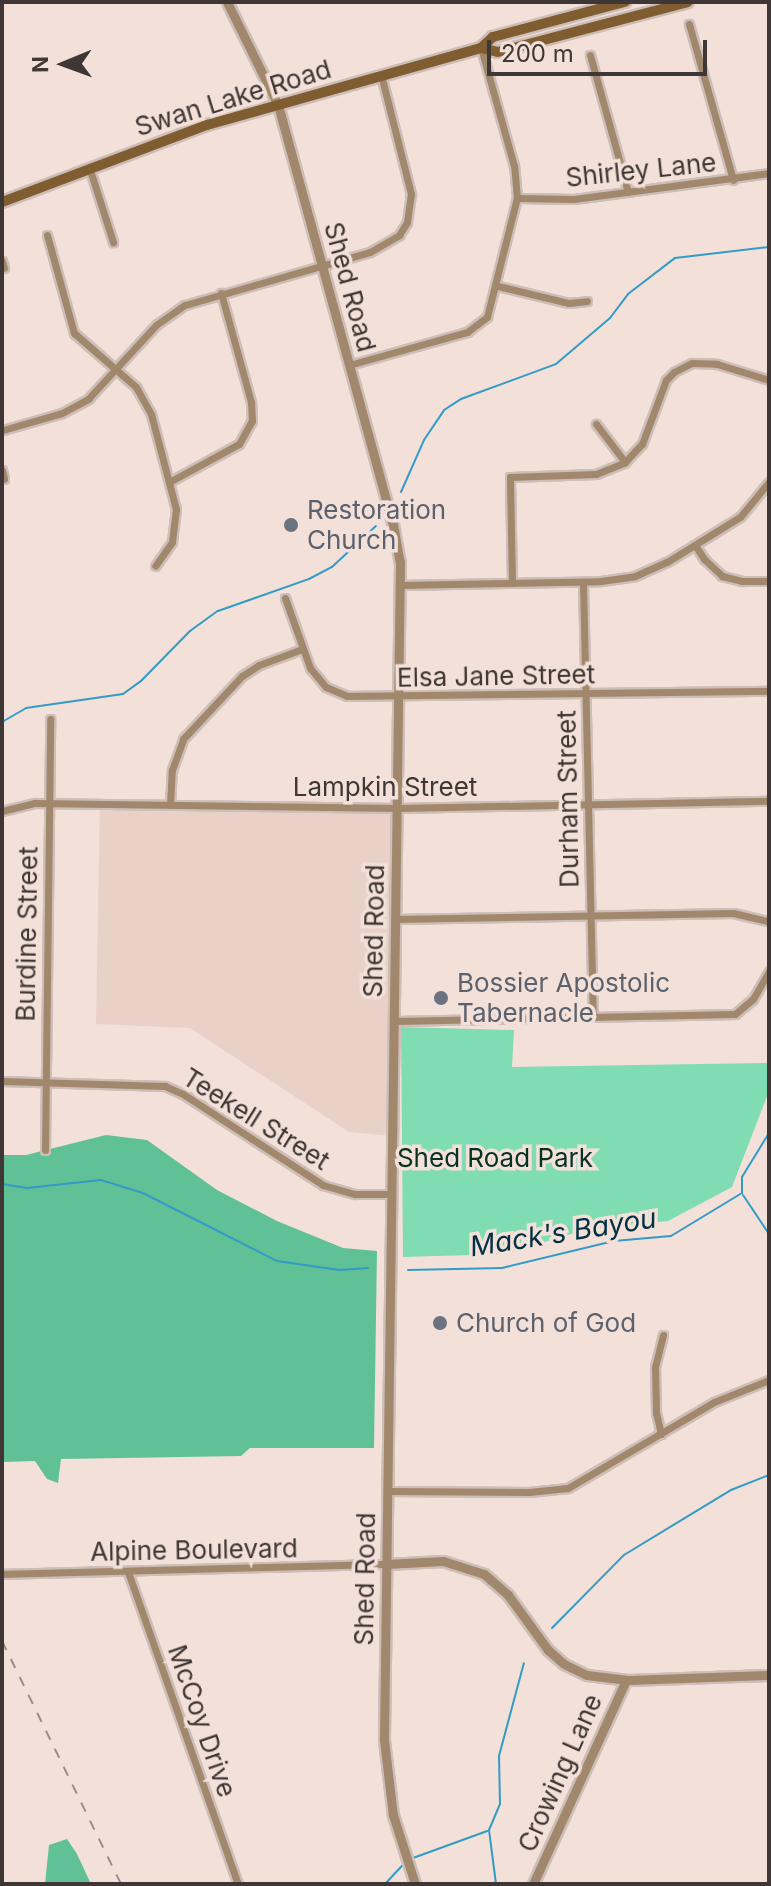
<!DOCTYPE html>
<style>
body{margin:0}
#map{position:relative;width:771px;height:1886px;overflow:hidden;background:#f2e0d9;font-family:Inter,sans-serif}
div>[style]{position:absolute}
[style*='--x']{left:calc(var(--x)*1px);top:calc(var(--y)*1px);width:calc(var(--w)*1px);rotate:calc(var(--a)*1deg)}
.built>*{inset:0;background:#ead1c8}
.green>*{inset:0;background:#80dcb2}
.forest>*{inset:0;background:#60c197}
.stream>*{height:2px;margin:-1px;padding:0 1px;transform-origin:1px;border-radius:1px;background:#339bc6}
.roads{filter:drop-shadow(2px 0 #cebeb8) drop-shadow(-2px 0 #cebeb8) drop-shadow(0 2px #cebeb8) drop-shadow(0 -2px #cebeb8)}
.minor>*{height:7px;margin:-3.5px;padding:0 3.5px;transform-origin:3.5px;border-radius:3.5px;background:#a1886c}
.tertiary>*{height:9px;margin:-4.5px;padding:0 4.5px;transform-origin:4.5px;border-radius:4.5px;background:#a1886c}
.secondary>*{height:10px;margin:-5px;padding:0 5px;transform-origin:5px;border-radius:5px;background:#805c31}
.rail>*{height:2px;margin-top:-1px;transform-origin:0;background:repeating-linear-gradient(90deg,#9a8d88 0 10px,transparent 0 20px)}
.dots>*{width:22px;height:22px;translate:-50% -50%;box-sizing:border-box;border:4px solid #f2e0d9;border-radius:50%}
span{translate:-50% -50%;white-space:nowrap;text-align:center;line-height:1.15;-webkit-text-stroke:7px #f2e0d9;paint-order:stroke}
.street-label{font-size:26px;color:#3f3735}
.worship-label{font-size:26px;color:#5b616d}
.left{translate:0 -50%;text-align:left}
.park-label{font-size:26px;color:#053221}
.water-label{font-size:28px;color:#023143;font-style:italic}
.frame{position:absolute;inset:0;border:4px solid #3f3735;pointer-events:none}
.north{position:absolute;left:24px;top:24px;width:80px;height:80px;-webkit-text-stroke:6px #f2e0d9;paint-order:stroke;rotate:269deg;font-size:22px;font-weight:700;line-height:32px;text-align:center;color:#3f3735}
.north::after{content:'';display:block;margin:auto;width:28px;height:36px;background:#3f3735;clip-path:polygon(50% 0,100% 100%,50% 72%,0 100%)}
.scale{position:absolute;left:487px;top:40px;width:220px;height:36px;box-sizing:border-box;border:4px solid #3f3735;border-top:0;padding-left:10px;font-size:24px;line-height:28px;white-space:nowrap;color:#3f3735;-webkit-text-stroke:6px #f2e0d9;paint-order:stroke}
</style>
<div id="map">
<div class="built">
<div style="clip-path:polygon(100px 804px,397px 808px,393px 1136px,349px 1132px,190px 1028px,96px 1024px)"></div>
</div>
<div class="green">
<div style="clip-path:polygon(401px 1027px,514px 1030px,512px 1067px,769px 1063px,769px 1091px,732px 1187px,668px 1221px,588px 1229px,505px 1254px,403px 1257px)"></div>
</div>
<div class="forest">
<div style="clip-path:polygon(106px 1135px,147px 1140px,217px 1190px,277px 1221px,343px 1248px,377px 1251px,374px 1448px,250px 1448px,241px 1456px,61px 1459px,58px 1483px,47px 1479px,35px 1461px,2px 1462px,2px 1155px,26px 1155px)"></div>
<div style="clip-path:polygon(67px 1839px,77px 1854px,91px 1884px,45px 1884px,49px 1845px)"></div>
</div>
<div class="stream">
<div style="--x:401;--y:492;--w:57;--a:-66.1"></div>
<div style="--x:424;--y:440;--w:36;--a:-56"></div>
<div style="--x:444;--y:410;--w:20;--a:-33"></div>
<div style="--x:461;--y:399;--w:101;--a:-20.2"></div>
<div style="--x:556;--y:364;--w:71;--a:-40.4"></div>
<div style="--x:610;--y:318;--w:30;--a:-53"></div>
<div style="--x:628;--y:294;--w:59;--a:-37.5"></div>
<div style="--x:675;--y:258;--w:95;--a:-6.7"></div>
<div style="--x:2;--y:722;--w:28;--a:-30"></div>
<div style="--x:26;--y:708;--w:98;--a:-8.2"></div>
<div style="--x:123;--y:694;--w:22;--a:-36"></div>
<div style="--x:141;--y:681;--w:70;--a:-45.6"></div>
<div style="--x:190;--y:631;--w:34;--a:-36"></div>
<div style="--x:218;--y:611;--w:96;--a:-19.4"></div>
<div style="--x:309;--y:579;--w:26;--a:-28"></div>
<div style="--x:332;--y:567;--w:60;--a:-43"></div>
<div style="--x:2;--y:1184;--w:25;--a:9"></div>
<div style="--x:27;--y:1188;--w:74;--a:-6.2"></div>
<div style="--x:101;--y:1180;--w:44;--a:17.2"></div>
<div style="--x:143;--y:1193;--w:150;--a:26.9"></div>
<div style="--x:277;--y:1261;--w:63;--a:8.3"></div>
<div style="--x:339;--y:1270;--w:29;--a:-4"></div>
<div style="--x:743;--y:1195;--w:47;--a:56.3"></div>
<div style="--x:408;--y:1270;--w:94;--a:-1.2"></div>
<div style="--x:502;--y:1268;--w:115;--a:-13.6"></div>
<div style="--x:614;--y:1241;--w:57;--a:-5"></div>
<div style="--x:671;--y:1236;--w:83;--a:-31.2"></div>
<div style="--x:742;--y:1193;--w:16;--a:-90"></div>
<div style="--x:742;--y:1177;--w:52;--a:-58.5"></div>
<div style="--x:552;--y:1628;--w:103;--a:-45.4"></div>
<div style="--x:624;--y:1555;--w:125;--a:-31.3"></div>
<div style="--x:731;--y:1490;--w:41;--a:-21.5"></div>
<div style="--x:413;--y:1858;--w:79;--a:-20"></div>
<div style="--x:385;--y:1884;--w:25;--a:-47"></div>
<div style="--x:496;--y:1884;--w:54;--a:-97.4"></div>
<div style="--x:489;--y:1830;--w:28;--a:-67"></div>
<div style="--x:500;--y:1804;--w:48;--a:-91.2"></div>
<div style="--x:499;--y:1756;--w:96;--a:-75"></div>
</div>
<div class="roads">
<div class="minor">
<div style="--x:689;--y:24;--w:162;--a:74.2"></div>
<div style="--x:590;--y:55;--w:142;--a:74.5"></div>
<div style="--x:90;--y:170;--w:76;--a:72.3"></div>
<div style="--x:517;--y:198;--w:57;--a:1"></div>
<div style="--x:574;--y:199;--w:197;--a:-7.6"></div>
<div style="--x:47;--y:235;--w:102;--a:74.6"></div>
<div style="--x:74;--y:333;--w:82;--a:41.1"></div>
<div style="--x:136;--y:387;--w:31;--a:61"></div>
<div style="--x:151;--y:414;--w:98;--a:75.3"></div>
<div style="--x:176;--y:509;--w:33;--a:97"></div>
<div style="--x:172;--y:542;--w:29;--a:125"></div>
<div style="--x:2;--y:261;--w:7;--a:74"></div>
<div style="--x:498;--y:286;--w:73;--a:13.5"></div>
<div style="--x:569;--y:303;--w:18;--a:-6"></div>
<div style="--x:349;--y:365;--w:123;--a:-15.6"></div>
<div style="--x:467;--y:332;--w:25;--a:-37"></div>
<div style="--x:487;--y:317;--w:123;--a:-75.9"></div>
<div style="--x:517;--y:198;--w:32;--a:-95"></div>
<div style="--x:514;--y:166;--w:123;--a:-105.6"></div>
<div style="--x:596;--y:424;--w:48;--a:52.7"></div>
<div style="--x:3;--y:430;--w:61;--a:-16.1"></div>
<div style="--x:62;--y:413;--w:30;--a:-28"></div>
<div style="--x:88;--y:399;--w:100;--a:-47.4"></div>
<div style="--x:156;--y:325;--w:35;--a:-35"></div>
<div style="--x:185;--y:305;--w:192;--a:-16"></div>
<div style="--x:370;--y:252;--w:34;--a:-30"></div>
<div style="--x:399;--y:235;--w:15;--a:-58"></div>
<div style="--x:407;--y:222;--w:28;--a:-82"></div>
<div style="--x:411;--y:194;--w:123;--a:-104.1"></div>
<div style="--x:2;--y:470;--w:9;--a:77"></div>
<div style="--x:171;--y:481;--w:77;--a:-28.6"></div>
<div style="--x:239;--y:444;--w:26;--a:-61"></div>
<div style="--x:252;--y:421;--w:19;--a:-93"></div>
<div style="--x:251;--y:402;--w:113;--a:-105.4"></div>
<div style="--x:695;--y:545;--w:17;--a:57"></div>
<div style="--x:704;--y:559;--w:25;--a:43"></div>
<div style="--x:722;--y:576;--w:21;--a:14"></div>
<div style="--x:742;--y:581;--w:27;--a:0"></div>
<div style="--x:583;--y:582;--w:434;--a:88.7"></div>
<div style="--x:512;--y:583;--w:106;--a:-91.1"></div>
<div style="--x:510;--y:477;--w:86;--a:-2"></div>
<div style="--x:596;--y:474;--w:31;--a:-22"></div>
<div style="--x:625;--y:462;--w:25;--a:-47"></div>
<div style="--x:642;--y:444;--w:68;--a:-69.4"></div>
<div style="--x:666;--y:380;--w:11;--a:-45"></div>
<div style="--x:674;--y:372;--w:20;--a:-27"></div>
<div style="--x:692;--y:363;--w:25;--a:2"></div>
<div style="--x:717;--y:364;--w:54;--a:17.1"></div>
<div style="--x:400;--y:585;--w:201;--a:-1.1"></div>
<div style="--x:601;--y:581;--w:34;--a:-8"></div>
<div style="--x:635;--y:576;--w:35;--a:-24"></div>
<div style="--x:667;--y:562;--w:86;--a:-31.7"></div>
<div style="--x:740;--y:517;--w:45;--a:-50.4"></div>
<div style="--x:285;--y:598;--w:74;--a:70.3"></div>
<div style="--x:310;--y:668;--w:25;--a:50"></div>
<div style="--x:326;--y:687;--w:23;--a:23"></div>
<div style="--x:347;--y:696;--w:422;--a:-0.7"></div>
<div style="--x:170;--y:805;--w:35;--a:-87"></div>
<div style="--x:172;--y:770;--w:33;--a:-70"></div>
<div style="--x:183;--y:739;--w:86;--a:-46.9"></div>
<div style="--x:242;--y:676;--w:20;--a:-33"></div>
<div style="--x:259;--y:665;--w:46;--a:-20.4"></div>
<div style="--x:2;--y:811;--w:34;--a:-14"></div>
<div style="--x:35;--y:803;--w:362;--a:0.8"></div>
<div style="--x:397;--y:808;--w:372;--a:-1.1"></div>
<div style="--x:396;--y:919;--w:337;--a:-1"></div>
<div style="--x:733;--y:913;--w:37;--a:13"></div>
<div style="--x:395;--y:1021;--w:340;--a:-1.2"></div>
<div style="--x:735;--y:1014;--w:23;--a:-40"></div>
<div style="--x:753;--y:999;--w:32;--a:-60"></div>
<div style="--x:2;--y:1081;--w:163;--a:1.8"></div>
<div style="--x:165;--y:1086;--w:20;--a:24"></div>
<div style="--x:183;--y:1094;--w:167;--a:33"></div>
<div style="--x:323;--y:1185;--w:33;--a:16"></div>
<div style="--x:355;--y:1194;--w:37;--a:0"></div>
<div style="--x:45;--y:1150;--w:431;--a:-89.3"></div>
<div style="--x:661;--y:1434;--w:22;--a:-103"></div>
<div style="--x:656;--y:1413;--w:46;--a:-91.2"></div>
<div style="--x:655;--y:1367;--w:33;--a:-76"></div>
<div style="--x:388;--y:1491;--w:141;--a:0.4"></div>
<div style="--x:529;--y:1492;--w:39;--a:-6"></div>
<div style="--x:568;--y:1488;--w:169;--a:-30.5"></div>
<div style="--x:714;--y:1402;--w:59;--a:-21.8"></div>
<div style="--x:128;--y:1572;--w:331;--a:70.6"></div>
<div style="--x:2;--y:1574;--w:384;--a:-1.5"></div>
</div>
<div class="tertiary">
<div style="--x:227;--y:2;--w:115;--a:63.7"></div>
<div style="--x:278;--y:105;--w:434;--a:74.7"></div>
<div style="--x:393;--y:524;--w:39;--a:80"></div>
<div style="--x:400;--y:562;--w:1178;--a:90.78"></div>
<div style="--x:384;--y:1740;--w:76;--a:83.2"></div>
<div style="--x:393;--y:1815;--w:72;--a:72.3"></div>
<div style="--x:386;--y:1564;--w:57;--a:-3"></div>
<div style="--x:443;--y:1561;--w:43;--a:17.6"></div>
<div style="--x:484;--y:1574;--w:32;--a:41"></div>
<div style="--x:508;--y:1595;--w:68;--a:54"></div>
<div style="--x:548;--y:1650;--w:21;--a:41"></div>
<div style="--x:564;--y:1664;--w:25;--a:26"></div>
<div style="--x:587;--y:1675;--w:39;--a:7"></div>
<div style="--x:626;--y:1680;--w:143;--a:-2"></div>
<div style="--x:533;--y:1884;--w:224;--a:-65.5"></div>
</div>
<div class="secondary">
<div style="--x:481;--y:48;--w:16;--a:-43"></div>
<div style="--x:493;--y:37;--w:137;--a:-14.9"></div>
<div style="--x:2;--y:202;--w:219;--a:-20.6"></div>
<div style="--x:207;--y:125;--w:285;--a:-15.7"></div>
<div style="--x:481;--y:48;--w:17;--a:13"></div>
<div style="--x:498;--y:52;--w:196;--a:-14.7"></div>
</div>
</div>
<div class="rail">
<div style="--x:2;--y:1641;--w:271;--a:63.9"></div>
</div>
<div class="dots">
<div style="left:291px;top:525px;background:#6b7280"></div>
<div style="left:441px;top:998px;background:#6b7280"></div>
<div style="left:440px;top:1323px;background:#6b7280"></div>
</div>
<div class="street-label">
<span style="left:233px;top:98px;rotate:-17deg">Swan Lake Road</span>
<span style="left:641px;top:170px;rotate:-6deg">Shirley Lane</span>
<span style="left:350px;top:287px;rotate:75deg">Shed Road</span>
<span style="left:496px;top:676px;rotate:-1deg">Elsa Jane Street</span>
<span style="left:385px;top:787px">Lampkin Street</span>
<span style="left:568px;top:799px;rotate:-91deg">Durham Street</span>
<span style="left:374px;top:931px;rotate:-89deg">Shed Road</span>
<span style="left:27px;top:934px;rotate:-89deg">Burdine Street</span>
<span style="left:256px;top:1119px;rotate:32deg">Teekell Street</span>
<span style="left:194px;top:1550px;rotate:-1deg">Alpine Boulevard</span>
<span style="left:365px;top:1579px;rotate:-89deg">Shed Road</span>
<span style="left:202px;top:1721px;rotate:71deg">McCoy Drive</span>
<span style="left:560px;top:1773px;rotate:-66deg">Crowing Lane</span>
</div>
<div class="worship-label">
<span class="left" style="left:307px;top:525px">Restoration<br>Church</span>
<span class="left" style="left:457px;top:998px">Bossier Apostolic<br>Tabernacle</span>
<span class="left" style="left:456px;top:1323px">Church of God</span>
</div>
<div class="park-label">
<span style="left:495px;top:1158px">Shed Road Park</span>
</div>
<div class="water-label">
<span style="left:563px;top:1232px;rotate:-9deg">Mack's Bayou</span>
</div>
<div class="frame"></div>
<div class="north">N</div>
<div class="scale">200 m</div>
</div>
